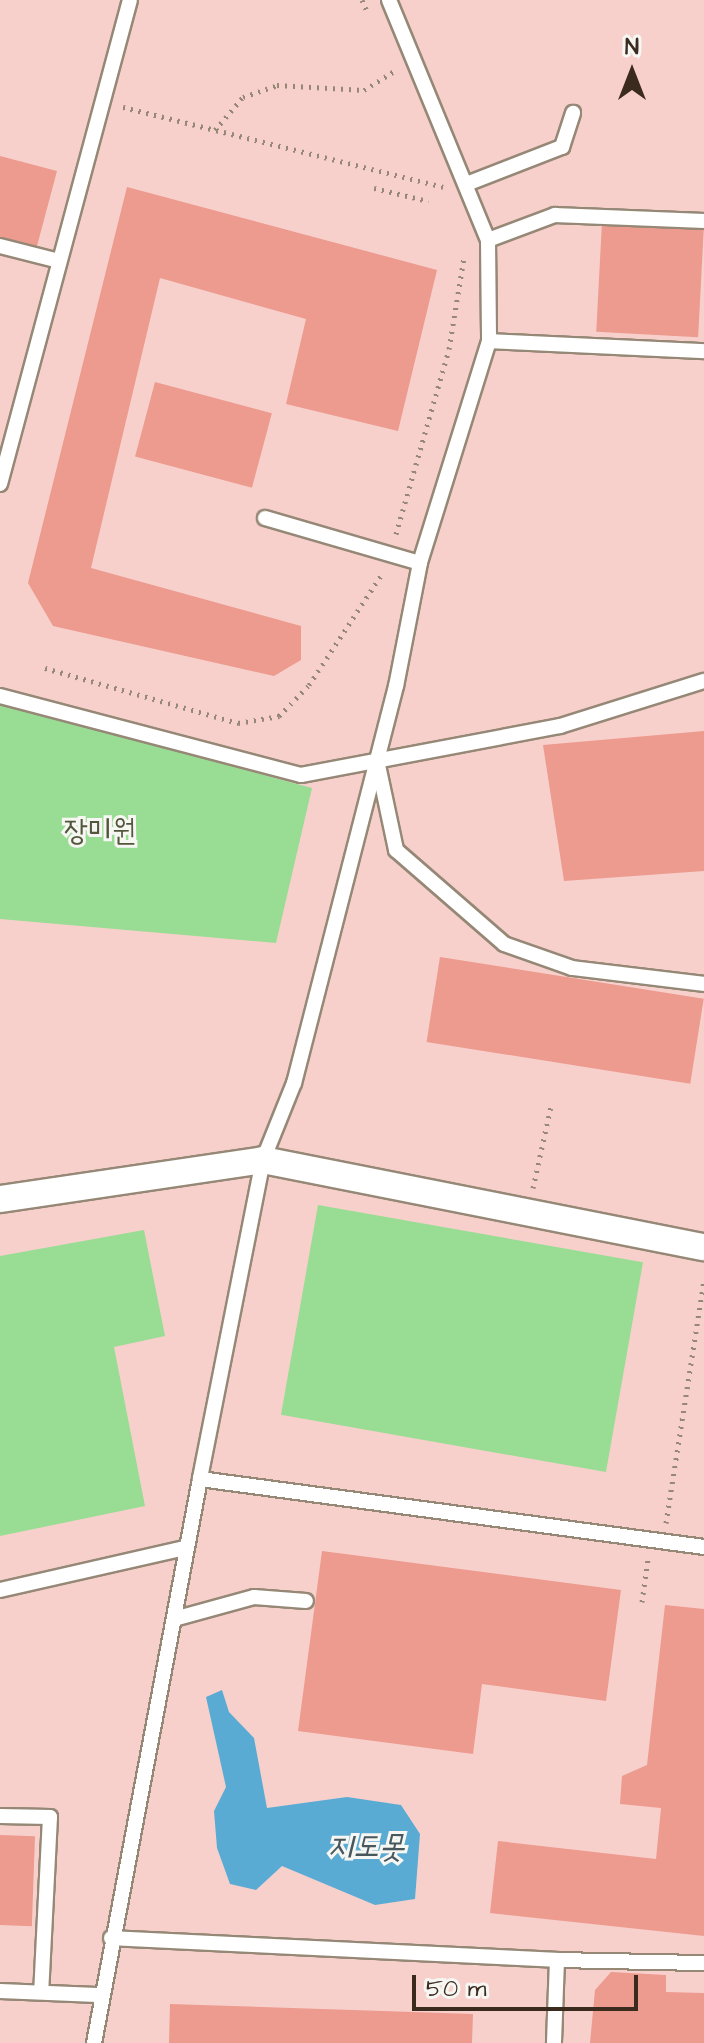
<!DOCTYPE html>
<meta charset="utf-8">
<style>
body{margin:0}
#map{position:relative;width:704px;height:2043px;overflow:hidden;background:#f1e5cd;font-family:"Architects Daughter","Poor Story",sans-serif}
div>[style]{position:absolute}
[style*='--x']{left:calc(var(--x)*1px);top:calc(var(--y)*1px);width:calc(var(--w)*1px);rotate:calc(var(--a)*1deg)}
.built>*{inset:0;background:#f7d0cc;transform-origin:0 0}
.green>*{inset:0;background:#99dc93;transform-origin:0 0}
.water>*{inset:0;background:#5aabd4}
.building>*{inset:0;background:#ed9a8f;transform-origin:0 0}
.path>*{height:5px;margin-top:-2.5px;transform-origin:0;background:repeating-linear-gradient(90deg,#968876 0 2px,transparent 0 8px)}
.roads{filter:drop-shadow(2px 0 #968876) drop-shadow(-2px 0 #968876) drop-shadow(0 2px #968876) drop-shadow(0 -2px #968876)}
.lane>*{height:14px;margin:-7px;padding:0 7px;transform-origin:7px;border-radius:7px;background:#fff}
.street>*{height:26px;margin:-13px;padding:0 13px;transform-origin:13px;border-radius:13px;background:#fff}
span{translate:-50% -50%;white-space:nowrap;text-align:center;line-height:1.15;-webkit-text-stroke:6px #f6f6f2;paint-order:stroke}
.park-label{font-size:30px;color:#52563b}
.water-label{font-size:32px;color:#46575e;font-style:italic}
.north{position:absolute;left:592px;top:32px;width:80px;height:80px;-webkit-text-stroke:6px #f6f6f2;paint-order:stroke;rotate:0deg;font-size:22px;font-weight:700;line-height:32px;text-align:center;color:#3b2a1e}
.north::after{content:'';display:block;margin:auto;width:28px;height:36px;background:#3b2a1e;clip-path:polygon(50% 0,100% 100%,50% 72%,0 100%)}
.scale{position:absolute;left:412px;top:1975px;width:226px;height:36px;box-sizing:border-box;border:4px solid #3b2a1e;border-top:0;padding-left:10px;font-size:24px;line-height:28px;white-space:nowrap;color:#3b2a1e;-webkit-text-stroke:6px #f6f6f2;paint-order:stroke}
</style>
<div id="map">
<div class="built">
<div style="left:0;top:0;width:704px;height:2043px"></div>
</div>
<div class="green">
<div style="clip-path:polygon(0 703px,312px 788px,276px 943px,0 919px)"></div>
<div style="left:318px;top:1205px;width:330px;height:213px;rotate:10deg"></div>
<div style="clip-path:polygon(144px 1230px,165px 1336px,114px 1347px,145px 1506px,0 1536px,0 1256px)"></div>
</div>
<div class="water">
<div style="clip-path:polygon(222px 1690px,229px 1712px,254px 1738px,267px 1808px,347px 1797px,401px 1805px,420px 1834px,415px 1899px,375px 1905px,282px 1866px,256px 1890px,230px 1884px,217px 1848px,214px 1811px,226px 1787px,206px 1697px)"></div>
</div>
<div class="building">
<div style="clip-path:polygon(0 156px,57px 171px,37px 246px,0 237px)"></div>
<div style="clip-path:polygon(127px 187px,437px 270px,398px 431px,286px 404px,306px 319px,160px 278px,91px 568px,301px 626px,301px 660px,274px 676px,53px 626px,28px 583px)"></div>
<div style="left:602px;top:222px;width:102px;height:110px;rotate:3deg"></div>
<div style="left:155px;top:382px;width:121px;height:77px;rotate:15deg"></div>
<div style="clip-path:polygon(704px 731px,704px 871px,564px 881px,543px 745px)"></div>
<div style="left:440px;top:957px;width:267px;height:86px;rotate:9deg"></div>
<div style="clip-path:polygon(322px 1551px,621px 1590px,606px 1701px,482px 1684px,473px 1754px,298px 1731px)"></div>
<div style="clip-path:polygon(665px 1605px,704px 1609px,704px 1936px,490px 1913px,498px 1841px,656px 1859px,661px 1808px,620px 1804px,622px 1776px,647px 1765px)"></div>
<div style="left:0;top:1835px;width:35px;height:90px;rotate:2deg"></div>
<div style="clip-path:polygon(611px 1972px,666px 1975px,666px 1992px,704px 1993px,704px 2043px,590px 2043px,595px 1990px)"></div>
<div style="clip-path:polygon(170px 2004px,473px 2014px,472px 2043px,169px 2043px)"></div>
</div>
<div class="path">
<div style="--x:362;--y:0;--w:12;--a:66"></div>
<div style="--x:123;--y:107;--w:330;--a:14"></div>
<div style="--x:215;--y:130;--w:43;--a:-49.7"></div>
<div style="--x:243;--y:97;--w:36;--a:-19"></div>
<div style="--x:277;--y:85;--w:87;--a:3.3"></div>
<div style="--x:364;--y:90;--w:36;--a:-32"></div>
<div style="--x:374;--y:188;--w:56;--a:13.5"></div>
<div style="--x:396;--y:534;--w:192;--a:-74"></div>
<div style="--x:449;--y:349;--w:93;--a:-80.7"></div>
<div style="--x:45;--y:668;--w:201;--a:15.9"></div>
<div style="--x:238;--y:723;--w:42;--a:-9.7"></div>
<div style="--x:279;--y:716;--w:43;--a:-45.9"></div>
<div style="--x:309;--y:685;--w:133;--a:-56.7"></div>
<div style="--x:533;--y:1188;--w:84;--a:-77.6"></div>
<div style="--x:666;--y:1523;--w:247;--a:-81.1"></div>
<div style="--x:642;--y:1602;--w:43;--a:-82.1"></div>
</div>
<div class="roads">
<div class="lane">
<div style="--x:389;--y:0;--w:260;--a:67.6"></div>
<div style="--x:488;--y:240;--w:101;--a:89.4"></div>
<div style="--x:489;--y:341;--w:232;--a:107.3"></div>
<div style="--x:420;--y:563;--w:125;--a:101"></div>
<div style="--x:396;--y:686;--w:410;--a:104.4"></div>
<div style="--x:294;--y:1083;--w:83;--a:111.9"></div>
<div style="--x:263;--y:1160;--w:325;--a:101.2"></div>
<div style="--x:200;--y:1479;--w:509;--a:7.68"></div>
<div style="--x:469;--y:183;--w:100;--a:-21.2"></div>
<div style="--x:562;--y:147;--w:36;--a:-72"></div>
<div style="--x:488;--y:240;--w:72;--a:-20.5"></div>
<div style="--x:555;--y:215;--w:149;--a:2.3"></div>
<div style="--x:0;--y:246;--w:61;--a:14.3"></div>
<div style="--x:489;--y:341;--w:215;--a:2.7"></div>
<div style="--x:0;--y:484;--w:501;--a:-74.97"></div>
<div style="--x:265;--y:518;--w:161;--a:16.2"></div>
<div style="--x:0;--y:696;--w:311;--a:14.7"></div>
<div style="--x:301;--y:775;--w:264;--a:-10.7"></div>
<div style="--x:560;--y:726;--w:151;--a:-17.4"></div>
<div style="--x:378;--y:765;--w:87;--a:78"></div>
<div style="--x:396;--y:850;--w:143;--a:41"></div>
<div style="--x:504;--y:944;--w:72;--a:19.4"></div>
<div style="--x:572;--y:968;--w:133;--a:6.9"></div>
<div style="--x:0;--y:1590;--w:190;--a:-12.8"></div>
<div style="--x:174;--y:1619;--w:83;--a:-15.4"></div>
<div style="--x:254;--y:1597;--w:52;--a:4.4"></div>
<div style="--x:0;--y:1816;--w:50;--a:1.1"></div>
<div style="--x:50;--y:1817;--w:175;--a:92.9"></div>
<div style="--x:111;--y:1938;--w:447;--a:2.8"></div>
<div style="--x:557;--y:1960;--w:83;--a:92.1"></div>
<div style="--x:557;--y:1960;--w:147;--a:1.2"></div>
<div style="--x:0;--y:1991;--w:97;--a:2.4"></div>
<div style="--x:94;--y:2043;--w:574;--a:-79.36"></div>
</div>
<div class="street">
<div style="--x:0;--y:1199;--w:266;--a:-8.4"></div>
<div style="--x:263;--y:1160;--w:449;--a:11.2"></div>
</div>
</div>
<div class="park-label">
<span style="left:100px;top:831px">장미원</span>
</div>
<div class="water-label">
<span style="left:366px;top:1847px">지도못</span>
</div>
<div class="north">N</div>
<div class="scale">50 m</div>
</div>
